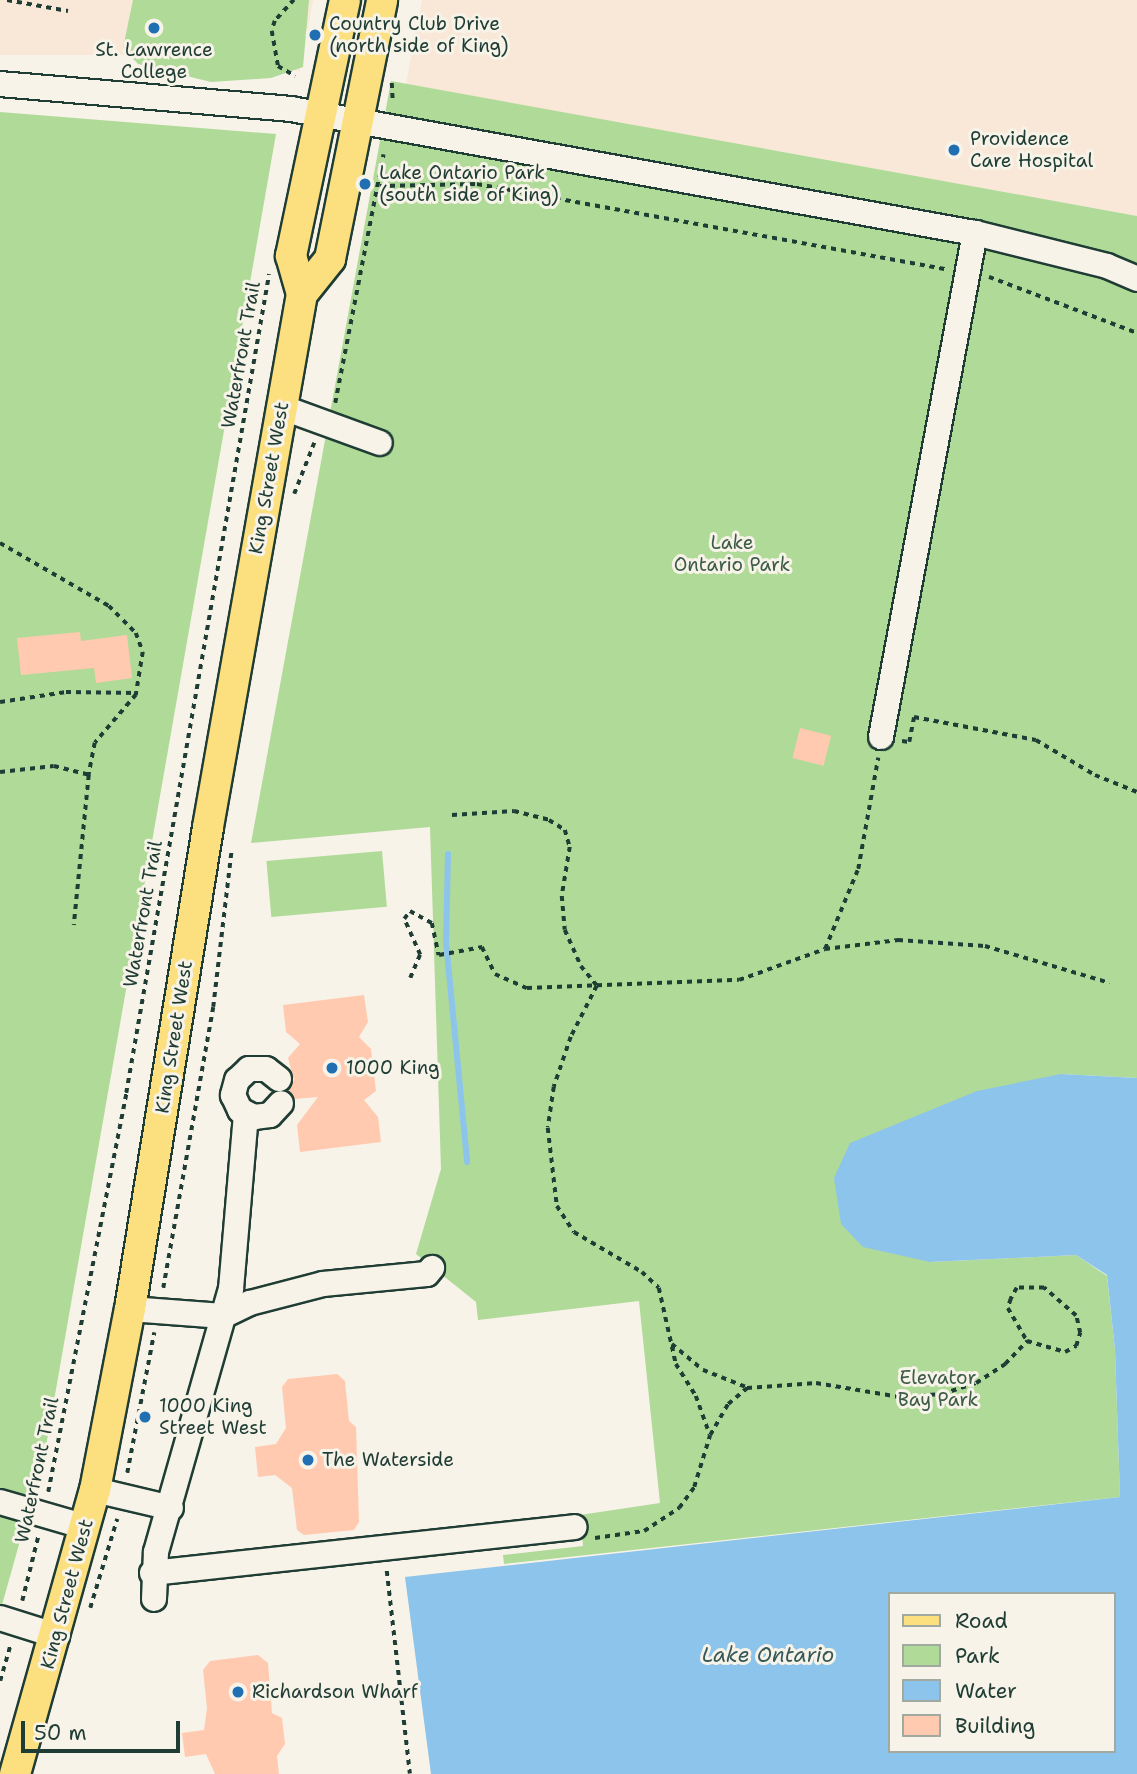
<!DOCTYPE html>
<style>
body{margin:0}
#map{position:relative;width:1137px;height:1774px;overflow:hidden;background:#f7f3e8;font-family:"Shantell Sans",sans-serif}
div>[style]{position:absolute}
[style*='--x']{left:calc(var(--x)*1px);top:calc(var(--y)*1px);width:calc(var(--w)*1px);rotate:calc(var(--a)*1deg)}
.built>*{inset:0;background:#f9e7d7}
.green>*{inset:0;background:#b0da98;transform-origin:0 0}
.water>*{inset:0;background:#8dc4eb}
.stream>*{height:6px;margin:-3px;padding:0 3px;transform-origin:3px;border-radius:3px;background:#8dc4eb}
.building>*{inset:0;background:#ffcab0;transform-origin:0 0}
.path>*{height:3.5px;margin-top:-1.75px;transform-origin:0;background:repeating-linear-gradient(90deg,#1f3d34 0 5px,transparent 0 10px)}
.roads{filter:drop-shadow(2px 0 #1f3d34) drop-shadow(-2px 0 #1f3d34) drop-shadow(0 2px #1f3d34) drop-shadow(0 -2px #1f3d34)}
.minor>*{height:24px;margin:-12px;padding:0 12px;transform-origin:12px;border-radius:12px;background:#f7f3e8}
.major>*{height:30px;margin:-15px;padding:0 15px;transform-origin:15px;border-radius:15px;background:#fce080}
.dots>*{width:19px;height:19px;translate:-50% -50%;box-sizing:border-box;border:4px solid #f7f3e8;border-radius:50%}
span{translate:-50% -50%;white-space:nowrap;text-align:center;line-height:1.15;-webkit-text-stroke:6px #f7f3e8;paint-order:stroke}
.poi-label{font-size:19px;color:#1f3d34}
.left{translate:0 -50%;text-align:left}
.street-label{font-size:19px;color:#1f3d34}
.park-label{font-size:19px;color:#3c5c48}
.water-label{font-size:21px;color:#355859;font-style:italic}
.legend{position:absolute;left:888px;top:1592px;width:228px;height:161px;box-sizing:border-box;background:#f7f3e8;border:2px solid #a1aaa0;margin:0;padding:9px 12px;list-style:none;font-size:21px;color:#1f3d34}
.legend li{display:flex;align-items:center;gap:14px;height:35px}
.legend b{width:35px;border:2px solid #a1aaa0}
.scale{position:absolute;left:21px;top:1721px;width:159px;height:32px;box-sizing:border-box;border:4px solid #1f3d34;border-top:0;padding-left:9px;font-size:21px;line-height:24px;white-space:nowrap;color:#1f3d34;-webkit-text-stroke:5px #f7f3e8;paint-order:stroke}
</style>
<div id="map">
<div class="built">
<div style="clip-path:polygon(0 0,313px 0,300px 71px,190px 55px,0 55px)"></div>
<div style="clip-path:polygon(422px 0,1137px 0,1137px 216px,406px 84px)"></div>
</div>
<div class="green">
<div style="clip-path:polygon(133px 0,309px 0,303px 67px,271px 78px,211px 82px,138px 64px,123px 48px)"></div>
<div style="clip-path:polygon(391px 81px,1137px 216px,1137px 1078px,1061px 1074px,930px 1262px,1076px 1255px,1107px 1276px,1115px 1350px,1120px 1497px,504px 1564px,503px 1555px,583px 1546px,580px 1515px,660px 1503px,639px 1301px,478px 1320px,476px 1302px,416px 1254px,441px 1169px,430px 827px,251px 843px)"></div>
<div style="clip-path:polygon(0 112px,276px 134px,45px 1452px,0 1612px)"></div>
<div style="left:382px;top:851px;width:56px;height:116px;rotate:85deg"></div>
</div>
<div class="water">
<div style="clip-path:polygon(evenodd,1061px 1074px,1137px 1078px,1137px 1774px,431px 1774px,405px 1577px,1120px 1497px,1115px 1350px,1107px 1275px,1076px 1255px,930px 1262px,863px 1247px,841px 1224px,834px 1178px,850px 1143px,977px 1091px,1061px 1074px,890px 1594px,1114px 1594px,1114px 1751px,890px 1751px,890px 1594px)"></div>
</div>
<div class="stream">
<div style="--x:448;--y:854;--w:88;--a:91.3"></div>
<div style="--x:446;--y:942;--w:221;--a:84.5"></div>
</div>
<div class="building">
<div style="clip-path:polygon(80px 632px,81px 641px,127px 635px,132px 678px,96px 683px,94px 668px,21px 675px,17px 638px)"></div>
<div style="left:800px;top:728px;width:32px;height:31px;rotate:14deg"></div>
<div style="clip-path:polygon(364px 995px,368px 1022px,359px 1037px,371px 1049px,376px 1091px,364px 1100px,378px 1117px,381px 1142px,300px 1152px,297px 1125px,318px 1097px,295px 1099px,288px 1090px,294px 1080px,288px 1058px,300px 1044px,286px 1032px,283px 1005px)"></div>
<div style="clip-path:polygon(337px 1374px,345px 1381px,349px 1421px,356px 1427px,359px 1522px,354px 1530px,304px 1535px,297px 1530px,292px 1488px,275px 1475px,258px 1477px,255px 1447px,276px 1444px,286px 1428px,282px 1387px,288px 1379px)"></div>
<div style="clip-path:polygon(258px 1655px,268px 1663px,272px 1713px,282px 1718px,285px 1744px,277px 1756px,279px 1774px,215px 1774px,206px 1754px,185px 1757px,182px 1733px,204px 1730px,207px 1708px,203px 1670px,210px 1661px)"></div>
</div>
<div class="path">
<div style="--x:7;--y:0;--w:62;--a:10.2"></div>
<div style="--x:294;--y:0;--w:28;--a:132"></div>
<div style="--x:275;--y:21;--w:10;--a:107"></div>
<div style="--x:272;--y:31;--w:36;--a:80"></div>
<div style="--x:278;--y:66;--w:20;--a:30"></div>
<div style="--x:392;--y:83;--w:19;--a:87"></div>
<div style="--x:380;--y:186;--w:97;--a:-1.2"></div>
<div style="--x:477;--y:184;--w:478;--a:10.3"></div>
<div style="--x:989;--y:277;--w:158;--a:20.7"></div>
<div style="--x:335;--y:403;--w:253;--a:-79"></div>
<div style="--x:294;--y:494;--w:55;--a:-68.6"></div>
<div style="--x:0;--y:543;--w:126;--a:30"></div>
<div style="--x:109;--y:606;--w:38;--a:45"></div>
<div style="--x:136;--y:633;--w:20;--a:70"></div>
<div style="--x:143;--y:652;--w:44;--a:99.2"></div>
<div style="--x:136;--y:695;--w:63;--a:130.5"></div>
<div style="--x:95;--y:743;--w:33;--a:101"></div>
<div style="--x:0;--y:702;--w:67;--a:-8.6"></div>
<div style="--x:66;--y:692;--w:71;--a:0.8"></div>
<div style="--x:902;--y:741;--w:7;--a:8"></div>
<div style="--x:909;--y:742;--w:25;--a:-79"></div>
<div style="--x:914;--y:717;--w:124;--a:10.7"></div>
<div style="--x:1036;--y:740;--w:69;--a:30.7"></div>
<div style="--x:1095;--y:775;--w:45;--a:22"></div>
<div style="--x:0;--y:772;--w:54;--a:-6.3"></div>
<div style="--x:54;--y:766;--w:36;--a:14"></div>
<div style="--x:89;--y:775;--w:151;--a:95.7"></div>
<div style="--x:452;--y:815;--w:62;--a:-3.7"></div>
<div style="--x:514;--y:811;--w:36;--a:14"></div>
<div style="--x:549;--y:820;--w:19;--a:32"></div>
<div style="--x:565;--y:830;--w:18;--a:74"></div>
<div style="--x:570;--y:847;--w:50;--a:99.3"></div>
<div style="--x:562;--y:896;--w:34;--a:85"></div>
<div style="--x:565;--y:930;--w:39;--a:66"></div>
<div style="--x:581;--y:966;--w:26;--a:51"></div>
<div style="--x:825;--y:949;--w:87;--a:-67.6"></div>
<div style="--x:858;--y:869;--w:113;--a:-79.8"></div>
<div style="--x:410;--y:978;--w:25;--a:-67"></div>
<div style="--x:420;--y:955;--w:39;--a:-114"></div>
<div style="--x:404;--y:919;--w:10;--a:-53"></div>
<div style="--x:410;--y:911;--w:25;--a:29"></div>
<div style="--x:432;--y:923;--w:33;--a:78"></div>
<div style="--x:439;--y:955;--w:44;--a:-10.5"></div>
<div style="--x:482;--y:947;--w:30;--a:64"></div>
<div style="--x:495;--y:974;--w:35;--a:24"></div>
<div style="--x:527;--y:988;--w:212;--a:-2.2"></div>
<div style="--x:739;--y:980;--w:91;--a:-19.8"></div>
<div style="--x:825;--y:949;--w:74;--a:-7"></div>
<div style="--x:898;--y:940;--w:87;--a:3.9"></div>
<div style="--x:985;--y:946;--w:130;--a:16.5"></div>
<div style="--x:597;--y:986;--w:57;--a:117"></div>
<div style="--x:571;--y:1037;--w:53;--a:108.8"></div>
<div style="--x:554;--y:1087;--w:41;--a:98.3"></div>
<div style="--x:548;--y:1128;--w:79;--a:83.4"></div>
<div style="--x:557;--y:1206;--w:31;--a:57"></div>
<div style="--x:574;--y:1232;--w:79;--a:30.5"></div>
<div style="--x:642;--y:1272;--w:23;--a:43"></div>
<div style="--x:659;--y:1288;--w:78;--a:77.4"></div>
<div style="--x:676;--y:1364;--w:38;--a:58"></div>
<div style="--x:696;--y:1396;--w:41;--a:70.3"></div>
<div style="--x:163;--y:1288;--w:285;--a:-79.9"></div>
<div style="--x:213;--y:1007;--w:155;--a:-83.3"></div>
<div style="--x:672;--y:1344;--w:40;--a:40"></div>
<div style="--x:703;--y:1370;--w:46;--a:21.6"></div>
<div style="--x:127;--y:1473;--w:143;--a:-79.1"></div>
<div style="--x:48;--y:1492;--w:407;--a:-78.9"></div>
<div style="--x:126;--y:1093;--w:831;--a:-80.1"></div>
<div style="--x:595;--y:1538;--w:49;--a:-8.1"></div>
<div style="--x:644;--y:1531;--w:42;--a:-33.3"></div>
<div style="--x:679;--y:1508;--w:26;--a:-54"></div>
<div style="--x:694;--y:1487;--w:54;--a:-72.9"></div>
<div style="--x:710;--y:1435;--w:36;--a:-60"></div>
<div style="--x:728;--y:1404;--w:25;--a:-40"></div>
<div style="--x:747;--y:1388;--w:69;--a:-4.1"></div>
<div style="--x:816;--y:1383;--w:85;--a:9.5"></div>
<div style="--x:900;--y:1397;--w:42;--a:-4.1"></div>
<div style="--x:942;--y:1394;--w:36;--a:-18"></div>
<div style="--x:976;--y:1383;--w:35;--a:-33"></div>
<div style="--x:1005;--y:1364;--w:32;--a:-46"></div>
<div style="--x:1027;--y:1341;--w:40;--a:16"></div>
<div style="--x:1065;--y:1352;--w:13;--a:-29"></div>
<div style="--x:1076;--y:1346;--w:14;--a:-73"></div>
<div style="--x:1080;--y:1333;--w:17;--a:-103"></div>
<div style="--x:1076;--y:1316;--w:43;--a:-138.8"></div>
<div style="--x:1044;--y:1288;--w:27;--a:180"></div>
<div style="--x:1017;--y:1288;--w:13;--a:119"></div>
<div style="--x:1011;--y:1299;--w:9;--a:108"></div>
<div style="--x:1008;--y:1308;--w:38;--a:60"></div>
<div style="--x:387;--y:1571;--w:204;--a:83.5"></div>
<div style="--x:22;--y:1601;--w:66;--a:-76"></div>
<div style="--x:90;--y:1608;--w:93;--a:-73.1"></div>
<div style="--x:0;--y:1681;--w:37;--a:-74"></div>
</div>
<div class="roads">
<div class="minor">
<div style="--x:0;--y:84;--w:292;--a:4.9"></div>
<div style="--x:291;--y:109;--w:695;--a:10.28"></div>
<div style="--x:975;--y:233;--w:136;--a:14"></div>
<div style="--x:1107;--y:266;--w:33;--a:23"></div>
<div style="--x:281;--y:407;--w:105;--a:20"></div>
<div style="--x:881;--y:737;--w:513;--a:-79.44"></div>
<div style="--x:279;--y:1079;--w:16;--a:-142"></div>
<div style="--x:266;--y:1069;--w:17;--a:180"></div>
<div style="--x:249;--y:1069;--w:16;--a:137"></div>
<div style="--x:237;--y:1080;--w:16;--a:105"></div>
<div style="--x:233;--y:1095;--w:17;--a:65"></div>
<div style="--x:240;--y:1110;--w:16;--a:27"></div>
<div style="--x:254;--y:1117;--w:16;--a:-7"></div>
<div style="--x:270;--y:1115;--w:16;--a:-47"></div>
<div style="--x:130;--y:1309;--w:93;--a:4.3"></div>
<div style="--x:223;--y:1316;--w:30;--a:-26"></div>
<div style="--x:250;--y:1303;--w:75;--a:-14.6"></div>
<div style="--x:323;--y:1284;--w:104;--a:-5.5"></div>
<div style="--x:427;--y:1274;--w:8;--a:-50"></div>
<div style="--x:95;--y:1490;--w:78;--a:13.3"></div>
<div style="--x:0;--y:1502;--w:90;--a:16.2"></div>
<div style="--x:152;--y:1573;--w:425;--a:-6.2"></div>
<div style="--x:154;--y:1599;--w:47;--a:-87.6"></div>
<div style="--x:156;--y:1552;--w:273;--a:-74.1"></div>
<div style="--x:231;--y:1289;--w:175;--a:-85.1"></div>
<div style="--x:0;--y:1618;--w:60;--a:17.5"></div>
</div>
<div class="major">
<div style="--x:302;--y:294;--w:45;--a:-51.3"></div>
<div style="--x:330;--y:259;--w:264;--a:-78.6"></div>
<div style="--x:15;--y:1774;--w:295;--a:-74.3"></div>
<div style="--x:95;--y:1490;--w:184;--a:-79.1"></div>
<div style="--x:130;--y:1309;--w:488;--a:-80.8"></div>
<div style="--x:208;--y:827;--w:541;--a:-80"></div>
<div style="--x:302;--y:294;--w:40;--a:-106"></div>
<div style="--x:291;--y:256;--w:262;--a:-78.1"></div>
</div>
</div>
<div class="dots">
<div style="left:154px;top:28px;background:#1f6fb2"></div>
<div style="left:315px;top:35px;background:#1f6fb2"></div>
<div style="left:954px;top:150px;background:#1f6fb2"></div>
<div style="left:365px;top:184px;background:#1f6fb2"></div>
<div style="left:332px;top:1068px;background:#1f6fb2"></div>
<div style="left:145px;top:1417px;background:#1f6fb2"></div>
<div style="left:308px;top:1460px;background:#1f6fb2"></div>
<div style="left:238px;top:1692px;background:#1f6fb2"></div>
</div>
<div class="poi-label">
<span class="left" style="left:329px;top:35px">Country Club Drive<br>(north side of King)</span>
<span style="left:154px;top:61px">St. Lawrence<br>College</span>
<span class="left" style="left:970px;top:150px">Providence<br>Care Hospital</span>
<span class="left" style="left:379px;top:184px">Lake Ontario Park<br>(south side of King)</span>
<span class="left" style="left:346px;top:1068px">1000 King</span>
<span class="left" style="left:159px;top:1417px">1000 King<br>Street West</span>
<span class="left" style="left:322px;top:1460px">The Waterside</span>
<span class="left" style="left:252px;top:1692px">Richardson Wharf</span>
</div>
<div class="street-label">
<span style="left:241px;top:355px;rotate:-80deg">Waterfront Trail</span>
<span style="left:269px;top:478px;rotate:-80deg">King Street West</span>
<span style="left:143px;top:914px;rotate:-80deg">Waterfront Trail</span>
<span style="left:174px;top:1037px;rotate:-81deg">King Street West</span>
<span style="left:37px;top:1470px;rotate:-78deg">Waterfront Trail</span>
<span style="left:67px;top:1594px;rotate:-75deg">King Street West</span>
</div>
<div class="park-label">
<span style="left:732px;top:554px">Lake<br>Ontario Park</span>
<span style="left:938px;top:1389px">Elevator<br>Bay Park</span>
</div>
<div class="water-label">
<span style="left:768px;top:1655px">Lake Ontario</span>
</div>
<ul class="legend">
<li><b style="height:9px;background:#fce080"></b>Road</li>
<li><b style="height:19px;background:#b0da98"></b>Park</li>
<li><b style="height:19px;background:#8dc4eb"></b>Water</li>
<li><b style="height:19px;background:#ffcab0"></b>Building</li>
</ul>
<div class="scale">50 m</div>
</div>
